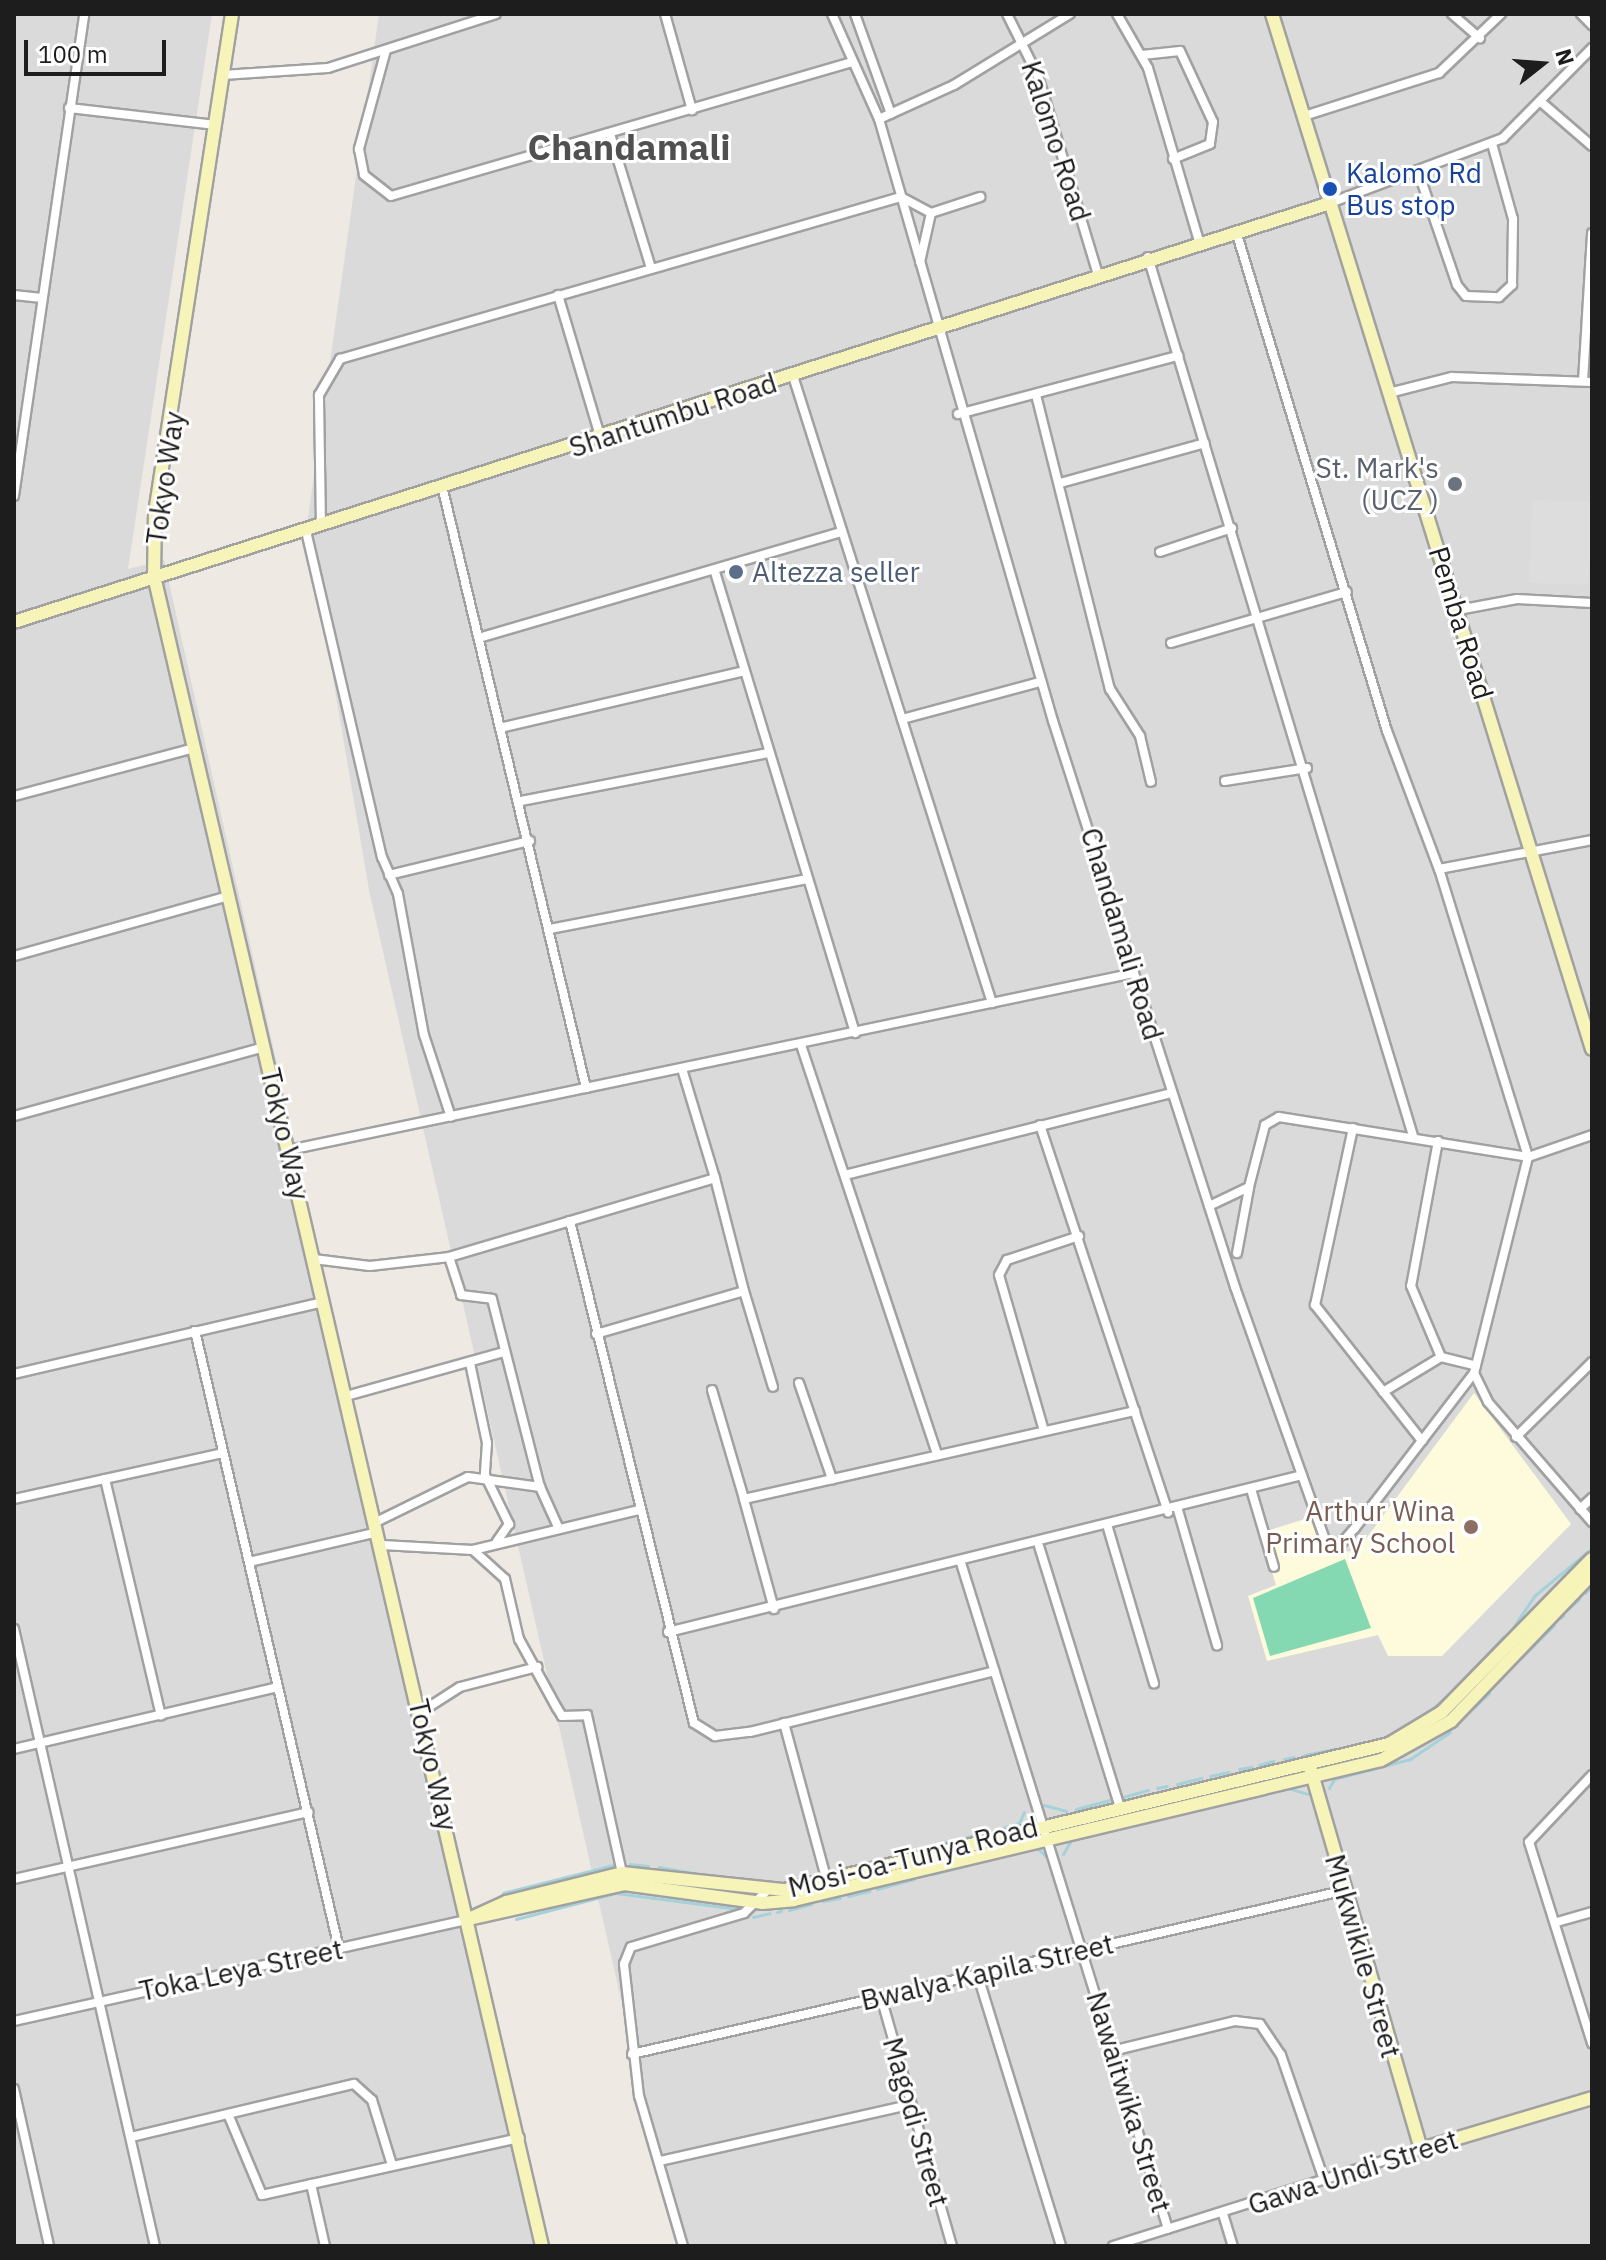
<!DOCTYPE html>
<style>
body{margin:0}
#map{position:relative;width:1606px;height:2260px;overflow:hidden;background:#eee9e3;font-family:"IBM Plex Sans",sans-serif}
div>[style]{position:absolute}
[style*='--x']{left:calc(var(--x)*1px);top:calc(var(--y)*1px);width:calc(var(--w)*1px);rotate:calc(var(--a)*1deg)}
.residential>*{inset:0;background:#dbdada}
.education>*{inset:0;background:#fdfbdc}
.pitch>*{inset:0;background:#84d9b2}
.parking>*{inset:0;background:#ddd;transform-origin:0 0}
.stream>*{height:3px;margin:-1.5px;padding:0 1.5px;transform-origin:1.5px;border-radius:1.5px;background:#a5d2d9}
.roads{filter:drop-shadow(2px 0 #a1a1a1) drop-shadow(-2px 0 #a1a1a1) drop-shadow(0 2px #a1a1a1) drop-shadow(0 -2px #a1a1a1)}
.street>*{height:8px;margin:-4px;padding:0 4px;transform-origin:4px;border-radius:4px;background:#fff}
.secondary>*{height:12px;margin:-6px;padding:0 6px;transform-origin:6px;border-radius:6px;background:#f6f4b9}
.dots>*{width:22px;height:22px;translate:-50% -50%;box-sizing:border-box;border:4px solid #fff;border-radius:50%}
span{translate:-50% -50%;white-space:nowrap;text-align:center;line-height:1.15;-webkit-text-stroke:6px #fff;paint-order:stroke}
.street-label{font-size:28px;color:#1d1d1d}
.transit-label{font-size:28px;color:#164399}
.left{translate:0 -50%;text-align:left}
.worship-label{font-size:28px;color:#5b616d}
.right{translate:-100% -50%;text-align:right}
.service-label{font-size:28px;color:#4e5e75}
.education-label{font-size:28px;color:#785e54}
.district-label{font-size:36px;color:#505050;font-weight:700}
.frame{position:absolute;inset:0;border:16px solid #1d1d1d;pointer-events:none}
.north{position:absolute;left:1502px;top:24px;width:80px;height:80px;-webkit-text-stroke:6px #fff;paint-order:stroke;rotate:73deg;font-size:22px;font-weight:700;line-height:32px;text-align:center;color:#1d1d1d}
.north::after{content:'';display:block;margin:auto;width:28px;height:36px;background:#1d1d1d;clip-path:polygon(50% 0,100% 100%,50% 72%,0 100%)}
.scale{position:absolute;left:24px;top:40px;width:142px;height:36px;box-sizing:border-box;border:4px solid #1d1d1d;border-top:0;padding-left:10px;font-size:24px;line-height:28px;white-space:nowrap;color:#1d1d1d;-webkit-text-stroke:6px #fff;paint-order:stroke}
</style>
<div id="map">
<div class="residential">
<div style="clip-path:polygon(14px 14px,212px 14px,128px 569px,164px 560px,542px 2246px,14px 2246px)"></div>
<div style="clip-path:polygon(379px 14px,1592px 14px,1592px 2246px,677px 2246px,369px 890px,307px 525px)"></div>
</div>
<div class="education">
<div style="clip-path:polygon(1474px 1393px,1571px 1524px,1442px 1656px,1388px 1656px,1378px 1635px,1267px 1661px,1248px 1596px,1276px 1585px,1272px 1572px,1279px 1569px,1267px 1531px,1311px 1517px,1325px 1552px,1357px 1551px)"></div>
</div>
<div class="pitch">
<div style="clip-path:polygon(1345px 1559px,1371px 1628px,1270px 1656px,1253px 1598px)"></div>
</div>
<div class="parking">
<div style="left:1532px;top:500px;width:60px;height:83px;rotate:2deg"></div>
</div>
<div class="stream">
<div style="--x:1585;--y:1593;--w:10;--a:-45"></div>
<div style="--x:1568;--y:1609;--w:15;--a:-42"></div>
<div style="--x:1560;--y:1618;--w:4;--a:-34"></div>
<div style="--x:1512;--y:1629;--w:40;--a:-56"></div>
<div style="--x:1534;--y:1596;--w:75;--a:-39.6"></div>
<div style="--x:1522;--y:1657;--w:45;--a:-45"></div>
<div style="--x:1467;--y:1676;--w:54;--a:-47.2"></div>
<div style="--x:1472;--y:1709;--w:23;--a:-43"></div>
<div style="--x:1423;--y:1717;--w:48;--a:-41.6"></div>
<div style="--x:1377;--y:1741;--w:17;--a:-17"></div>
<div style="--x:1342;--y:1748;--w:16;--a:-11"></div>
<div style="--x:1304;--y:1755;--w:31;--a:-11"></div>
<div style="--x:1284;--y:1759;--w:10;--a:-11"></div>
<div style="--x:1259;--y:1765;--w:15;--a:-16"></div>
<div style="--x:1239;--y:1769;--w:13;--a:-9"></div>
<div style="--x:1210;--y:1776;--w:19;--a:-12"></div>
<div style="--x:1177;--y:1784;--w:25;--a:-14"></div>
<div style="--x:1157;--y:1788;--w:10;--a:-11"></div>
<div style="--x:1288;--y:1788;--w:21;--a:17"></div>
<div style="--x:1329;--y:1788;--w:10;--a:-61"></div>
<div style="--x:1334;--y:1779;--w:79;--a:-14.7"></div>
<div style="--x:1410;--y:1759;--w:48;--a:-34"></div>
<div style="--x:1123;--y:1797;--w:26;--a:-16"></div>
<div style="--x:1044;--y:1805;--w:23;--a:15"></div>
<div style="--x:1076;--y:1809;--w:35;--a:-15"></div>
<div style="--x:992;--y:1831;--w:28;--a:-17"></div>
<div style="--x:1019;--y:1823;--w:12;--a:-66"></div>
<div style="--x:967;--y:1837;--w:13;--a:-13"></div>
<div style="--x:923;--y:1848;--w:36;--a:-14"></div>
<div style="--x:1037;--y:1848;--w:12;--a:42"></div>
<div style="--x:912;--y:1851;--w:3;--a:-18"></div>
<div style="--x:1063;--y:1854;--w:16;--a:-60"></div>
<div style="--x:881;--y:1860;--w:20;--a:-18"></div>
<div style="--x:630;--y:1864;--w:18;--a:6"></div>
<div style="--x:659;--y:1867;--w:39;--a:10"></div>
<div style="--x:834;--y:1871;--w:38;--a:-14"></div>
<div style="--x:932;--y:1874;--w:37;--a:-14"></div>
<div style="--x:788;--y:1881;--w:26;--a:-9"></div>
<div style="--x:877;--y:1889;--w:38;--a:-15"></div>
<div style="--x:503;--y:1893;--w:114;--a:-14.2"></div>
<div style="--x:848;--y:1896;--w:22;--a:-13"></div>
<div style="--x:823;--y:1901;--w:17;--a:-10"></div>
<div style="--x:789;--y:1910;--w:23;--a:-15"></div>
<div style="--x:777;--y:1912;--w:4;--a:-14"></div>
<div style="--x:753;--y:1917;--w:17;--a:-13"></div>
<div style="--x:516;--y:1919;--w:103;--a:-14.6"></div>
<div style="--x:616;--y:1893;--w:123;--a:7.5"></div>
</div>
<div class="roads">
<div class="street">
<div style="--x:665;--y:14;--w:100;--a:74.3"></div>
<div style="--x:832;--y:14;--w:115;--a:65.9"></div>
<div style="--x:879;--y:119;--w:627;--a:73.88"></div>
<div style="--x:1053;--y:721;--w:595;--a:72.17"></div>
<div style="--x:1235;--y:1287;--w:271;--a:70.4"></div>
<div style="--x:1326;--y:1542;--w:14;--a:12"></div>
<div style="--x:1340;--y:1545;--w:23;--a:-49"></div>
<div style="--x:1355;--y:1528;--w:195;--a:-52.5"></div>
<div style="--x:855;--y:14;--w:106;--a:70.2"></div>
<div style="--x:1007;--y:14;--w:69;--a:63.4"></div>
<div style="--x:1038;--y:76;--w:205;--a:73.2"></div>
<div style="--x:1117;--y:14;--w:62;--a:60.1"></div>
<div style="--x:1148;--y:68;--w:180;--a:73.6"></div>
<div style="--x:1452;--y:14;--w:37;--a:41"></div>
<div style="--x:1581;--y:14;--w:16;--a:45"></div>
<div style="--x:386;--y:50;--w:103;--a:105.3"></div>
<div style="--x:359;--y:149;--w:26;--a:79"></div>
<div style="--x:364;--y:175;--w:34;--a:38"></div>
<div style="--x:391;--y:196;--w:478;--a:-16.2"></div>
<div style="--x:1142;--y:55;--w:38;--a:-6"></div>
<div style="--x:1180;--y:51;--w:78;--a:65.1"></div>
<div style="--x:1213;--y:122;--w:22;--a:98"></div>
<div style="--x:1210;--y:144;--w:40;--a:158"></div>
<div style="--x:223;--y:75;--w:105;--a:-3.8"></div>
<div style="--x:328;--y:68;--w:176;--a:-17.8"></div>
<div style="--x:1541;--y:102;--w:67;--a:40.8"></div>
<div style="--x:69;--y:108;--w:148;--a:6.6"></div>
<div style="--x:1304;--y:116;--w:142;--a:-17.7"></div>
<div style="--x:1439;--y:73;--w:86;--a:-43.6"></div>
<div style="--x:879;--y:119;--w:82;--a:-24.4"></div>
<div style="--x:954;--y:85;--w:136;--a:-31.5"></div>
<div style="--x:610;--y:134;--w:140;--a:73"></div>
<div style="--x:1418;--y:171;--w:120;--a:71.1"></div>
<div style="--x:1457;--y:285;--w:14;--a:51"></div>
<div style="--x:1466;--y:296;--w:33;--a:2"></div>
<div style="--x:1499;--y:297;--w:18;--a:-43"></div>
<div style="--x:1512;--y:285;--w:66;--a:-89.1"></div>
<div style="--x:1513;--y:219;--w:78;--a:-105.6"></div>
<div style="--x:1330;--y:203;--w:185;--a:-20.6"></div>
<div style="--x:1503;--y:138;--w:127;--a:-45.3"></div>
<div style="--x:1236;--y:231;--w:522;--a:73.2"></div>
<div style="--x:1387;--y:731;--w:147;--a:69.4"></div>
<div style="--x:1439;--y:869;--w:301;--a:72.8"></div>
<div style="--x:1148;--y:257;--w:918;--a:73.22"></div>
<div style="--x:920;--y:262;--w:50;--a:-77.3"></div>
<div style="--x:14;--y:295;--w:28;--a:6"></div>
<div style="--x:558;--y:295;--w:150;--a:73.4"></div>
<div style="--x:793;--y:376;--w:658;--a:72.39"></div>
<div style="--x:1583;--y:381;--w:148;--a:-86.5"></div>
<div style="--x:1389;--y:393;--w:65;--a:-14.3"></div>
<div style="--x:1452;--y:377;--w:140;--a:2"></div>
<div style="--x:1036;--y:395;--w:303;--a:75.9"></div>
<div style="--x:1110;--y:689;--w:56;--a:57.4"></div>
<div style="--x:1140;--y:736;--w:47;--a:76.6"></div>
<div style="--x:958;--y:414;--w:228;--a:-14.8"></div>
<div style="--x:1060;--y:483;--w:150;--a:-15.4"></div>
<div style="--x:443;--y:490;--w:615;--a:76.55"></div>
<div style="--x:14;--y:496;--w:487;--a:-81.7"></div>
<div style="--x:321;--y:526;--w:131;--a:-90.9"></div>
<div style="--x:319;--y:395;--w:42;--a:-59.7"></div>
<div style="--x:340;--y:359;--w:584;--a:-16.11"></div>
<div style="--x:901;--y:197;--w:34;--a:28"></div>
<div style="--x:931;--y:213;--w:52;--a:-18.1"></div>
<div style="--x:306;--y:531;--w:335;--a:76.9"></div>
<div style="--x:382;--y:857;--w:40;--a:66.6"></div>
<div style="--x:398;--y:894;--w:143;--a:79.6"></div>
<div style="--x:424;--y:1035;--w:86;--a:71.8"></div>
<div style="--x:1160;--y:552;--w:76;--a:-18.4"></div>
<div style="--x:715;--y:572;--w:482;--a:73.1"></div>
<div style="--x:1458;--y:610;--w:60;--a:-10.6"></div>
<div style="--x:1517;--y:599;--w:75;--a:3.1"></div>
<div style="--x:482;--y:637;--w:375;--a:-16.3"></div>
<div style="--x:1171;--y:643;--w:183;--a:-16.2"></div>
<div style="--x:902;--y:719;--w:143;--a:-15"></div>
<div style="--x:504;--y:727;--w:246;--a:-13.1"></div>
<div style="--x:1225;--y:781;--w:83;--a:-9"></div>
<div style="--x:14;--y:796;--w:186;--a:-14.9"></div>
<div style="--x:521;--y:801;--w:253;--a:-11"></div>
<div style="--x:1439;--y:869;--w:156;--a:-10.7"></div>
<div style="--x:389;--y:875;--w:145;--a:-13.6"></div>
<div style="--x:550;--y:929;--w:262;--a:-11"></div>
<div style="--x:14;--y:956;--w:223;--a:-15.6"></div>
<div style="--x:801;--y:1045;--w:432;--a:71.6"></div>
<div style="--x:14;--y:1116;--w:259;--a:-15.4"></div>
<div style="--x:1040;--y:1125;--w:408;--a:71.7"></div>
<div style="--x:1353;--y:1128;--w:181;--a:102.1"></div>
<div style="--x:1315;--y:1305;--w:173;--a:51.8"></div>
<div style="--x:1592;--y:1135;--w:68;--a:161"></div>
<div style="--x:1528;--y:1157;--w:223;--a:104"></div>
<div style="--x:1474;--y:1373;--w:32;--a:64"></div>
<div style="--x:1488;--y:1402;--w:159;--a:49.1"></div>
<div style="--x:1438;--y:1141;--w:147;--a:100.5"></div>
<div style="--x:1411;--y:1286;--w:77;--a:67.1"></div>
<div style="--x:1441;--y:1357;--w:36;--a:14"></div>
<div style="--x:289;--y:1150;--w:863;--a:-11.83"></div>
<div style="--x:845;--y:1175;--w:336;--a:-14.1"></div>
<div style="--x:1209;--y:1206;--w:44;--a:-25.4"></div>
<div style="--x:1249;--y:1187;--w:64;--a:-75.5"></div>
<div style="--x:1265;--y:1125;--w:16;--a:-30"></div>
<div style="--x:1279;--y:1117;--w:252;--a:9.1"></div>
<div style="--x:570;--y:1221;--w:517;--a:76.13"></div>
<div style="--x:694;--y:1723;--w:25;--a:32"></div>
<div style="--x:715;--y:1736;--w:35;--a:-7"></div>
<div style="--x:750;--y:1732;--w:252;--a:-14"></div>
<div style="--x:1237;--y:1253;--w:66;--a:-79.5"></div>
<div style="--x:449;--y:1257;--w:40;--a:72"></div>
<div style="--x:461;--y:1295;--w:31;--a:7"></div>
<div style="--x:492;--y:1299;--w:194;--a:75.7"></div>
<div style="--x:540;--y:1487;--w:46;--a:65.7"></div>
<div style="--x:314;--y:1259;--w:56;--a:7.1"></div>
<div style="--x:370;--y:1266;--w:80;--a:-6.5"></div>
<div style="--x:449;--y:1257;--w:277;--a:-16.5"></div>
<div style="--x:715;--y:1178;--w:114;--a:-106.8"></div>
<div style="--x:744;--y:1291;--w:100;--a:73.2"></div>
<div style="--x:195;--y:1331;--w:635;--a:76.88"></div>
<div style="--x:596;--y:1334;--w:154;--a:-16.2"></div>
<div style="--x:744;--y:1291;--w:117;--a:-104.4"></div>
<div style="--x:470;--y:1363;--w:82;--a:78"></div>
<div style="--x:487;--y:1443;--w:32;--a:94"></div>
<div style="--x:485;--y:1475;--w:55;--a:63.9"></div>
<div style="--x:509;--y:1524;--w:21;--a:125"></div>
<div style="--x:14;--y:1374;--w:318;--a:-13.1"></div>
<div style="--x:799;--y:1383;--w:102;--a:71"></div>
<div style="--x:712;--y:1390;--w:114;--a:73.6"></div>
<div style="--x:1383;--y:1392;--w:68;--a:-31.1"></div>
<div style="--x:346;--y:1396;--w:164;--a:-15.6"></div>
<div style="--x:1044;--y:1431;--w:162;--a:-106.1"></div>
<div style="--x:999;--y:1275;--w:17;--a:-62"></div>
<div style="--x:1007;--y:1260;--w:76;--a:-18.4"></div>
<div style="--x:1516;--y:1437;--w:107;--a:-44.6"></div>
<div style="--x:105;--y:1479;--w:243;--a:76.7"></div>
<div style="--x:1251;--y:1489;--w:81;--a:73.6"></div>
<div style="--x:14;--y:1499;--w:214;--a:-12.4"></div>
<div style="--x:1580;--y:1509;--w:16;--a:-43"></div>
<div style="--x:1178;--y:1510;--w:141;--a:73.9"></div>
<div style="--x:376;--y:1522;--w:102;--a:-26.1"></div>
<div style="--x:468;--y:1477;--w:73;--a:7.9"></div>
<div style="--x:1108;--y:1528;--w:162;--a:73.5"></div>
<div style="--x:382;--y:1545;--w:91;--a:3.1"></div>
<div style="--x:473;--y:1550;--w:170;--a:-13.6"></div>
<div style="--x:1039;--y:1546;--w:273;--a:72.8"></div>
<div style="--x:473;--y:1550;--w:43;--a:42.2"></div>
<div style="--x:505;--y:1579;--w:62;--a:76.9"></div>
<div style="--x:519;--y:1639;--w:79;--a:61.2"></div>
<div style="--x:557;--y:1708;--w:9;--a:58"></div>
<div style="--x:562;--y:1716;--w:25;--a:-2"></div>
<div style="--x:587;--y:1715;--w:162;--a:77.5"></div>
<div style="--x:249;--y:1562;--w:132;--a:-13.1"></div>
<div style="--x:961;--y:1563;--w:697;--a:72.73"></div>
<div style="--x:774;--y:1609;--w:114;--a:-105.3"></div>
<div style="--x:744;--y:1499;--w:401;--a:-12.7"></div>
<div style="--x:14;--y:1629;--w:633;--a:77.13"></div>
<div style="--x:668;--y:1632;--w:653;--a:-13.91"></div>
<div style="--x:421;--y:1712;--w:46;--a:-32.7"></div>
<div style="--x:460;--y:1687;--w:80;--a:-14.6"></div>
<div style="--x:784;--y:1723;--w:164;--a:74.8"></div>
<div style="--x:14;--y:1749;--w:271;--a:-13.2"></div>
<div style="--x:1592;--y:1775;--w:92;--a:133.2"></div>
<div style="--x:1529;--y:1842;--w:211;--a:72.6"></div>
<div style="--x:14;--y:1879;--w:302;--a:-12.8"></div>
<div style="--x:1557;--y:1922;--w:36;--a:-16"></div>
<div style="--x:978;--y:1976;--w:282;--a:72.9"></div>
<div style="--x:881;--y:1997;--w:259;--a:74.1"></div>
<div style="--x:14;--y:2021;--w:466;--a:-12.6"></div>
<div style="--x:1112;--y:2051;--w:127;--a:-13.7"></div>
<div style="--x:1235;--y:2021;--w:25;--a:7"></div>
<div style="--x:1260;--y:2024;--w:37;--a:56"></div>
<div style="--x:1281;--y:2055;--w:132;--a:71"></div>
<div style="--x:632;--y:2054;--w:728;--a:-12.93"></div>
<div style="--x:14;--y:2089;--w:161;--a:77.4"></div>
<div style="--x:228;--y:2114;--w:88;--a:67.2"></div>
<div style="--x:262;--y:2195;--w:264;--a:-12.5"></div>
<div style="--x:131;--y:2137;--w:229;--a:-13.4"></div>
<div style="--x:354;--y:2084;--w:24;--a:42"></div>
<div style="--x:372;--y:2100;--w:68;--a:72.9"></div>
<div style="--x:660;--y:2161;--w:255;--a:-12.7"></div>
<div style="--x:311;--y:2184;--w:64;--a:77.3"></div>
<div style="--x:1223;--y:2214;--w:34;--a:73"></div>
<div style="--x:683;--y:2246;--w:156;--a:-106.3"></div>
<div style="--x:639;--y:2096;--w:133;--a:-96.5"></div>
<div style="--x:624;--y:1964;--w:18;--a:-68"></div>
<div style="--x:631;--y:1947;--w:118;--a:-16.7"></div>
<div style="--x:744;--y:1913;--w:30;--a:-44"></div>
<div style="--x:1113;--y:2246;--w:323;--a:-17.5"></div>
</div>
<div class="secondary">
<div style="--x:232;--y:14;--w:505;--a:98.77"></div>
<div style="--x:155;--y:513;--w:63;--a:90.9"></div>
<div style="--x:154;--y:576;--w:1714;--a:76.92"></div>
<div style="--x:1272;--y:14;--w:1083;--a:72.82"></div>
<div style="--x:14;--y:622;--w:1381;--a:-17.66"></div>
<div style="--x:1310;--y:1767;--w:398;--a:73.8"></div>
<div style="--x:1421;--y:2149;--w:178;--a:-16.6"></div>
<div style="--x:469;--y:1919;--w:41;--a:-24.7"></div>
<div style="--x:506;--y:1902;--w:120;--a:-14"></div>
<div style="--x:622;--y:1873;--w:164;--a:6"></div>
<div style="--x:785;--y:1890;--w:621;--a:-13.59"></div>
<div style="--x:1389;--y:1744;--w:62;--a:-31.1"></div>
<div style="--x:1442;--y:1712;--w:214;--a:-45.6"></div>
<div style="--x:469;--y:1919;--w:159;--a:-12.7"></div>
<div style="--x:624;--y:1884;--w:139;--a:7.8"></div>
<div style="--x:762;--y:1903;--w:32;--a:-5"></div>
<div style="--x:794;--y:1900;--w:603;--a:-13.41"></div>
<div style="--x:1381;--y:1760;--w:80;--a:-29.1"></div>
<div style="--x:1451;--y:1721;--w:204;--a:-46.2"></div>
</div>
</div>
<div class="dots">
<div style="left:1330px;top:189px;background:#1a4fb4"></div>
<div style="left:1455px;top:484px;background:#6b7280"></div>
<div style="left:736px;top:572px;background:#5c6f8a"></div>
<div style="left:1471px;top:1527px;background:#8d6e63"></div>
</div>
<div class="street-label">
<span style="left:1056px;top:141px;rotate:72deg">Kalomo Road</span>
<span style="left:673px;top:415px;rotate:-18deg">Shantumbu Road</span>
<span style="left:165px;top:478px;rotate:-82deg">Tokyo Way</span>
<span style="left:1461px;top:623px;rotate:73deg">Pemba Road</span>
<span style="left:1122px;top:934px;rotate:73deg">Chandamali Road</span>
<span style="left:285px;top:1134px;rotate:77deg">Tokyo Way</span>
<span style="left:433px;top:1765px;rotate:77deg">Tokyo Way</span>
<span style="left:913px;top:1857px;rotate:-14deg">Mosi-oa-Tunya Road</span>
<span style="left:1363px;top:1956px;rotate:74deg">Mukwikile Street</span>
<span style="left:241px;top:1970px;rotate:-12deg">Toka Leya Street</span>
<span style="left:987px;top:1972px;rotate:-13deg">Bwalya Kapila Street</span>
<span style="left:1129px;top:2102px;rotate:73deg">Nawaitwika Street</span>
<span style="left:916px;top:2122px;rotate:74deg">Magodi Street</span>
<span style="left:1353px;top:2172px;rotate:-18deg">Gawa Undi Street</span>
</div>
<div class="transit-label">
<span class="left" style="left:1346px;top:189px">Kalomo Rd<br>Bus stop</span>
</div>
<div class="worship-label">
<span class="right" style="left:1439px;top:484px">St. Mark's<br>(UCZ )</span>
</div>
<div class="service-label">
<span class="left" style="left:752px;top:572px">Altezza seller</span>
</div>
<div class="education-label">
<span class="right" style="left:1455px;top:1527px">Arthur Wina<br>Primary School</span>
</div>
<div class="district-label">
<span style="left:629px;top:147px">Chandamali</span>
</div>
<div class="frame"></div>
<div class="north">N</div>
<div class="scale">100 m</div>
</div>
